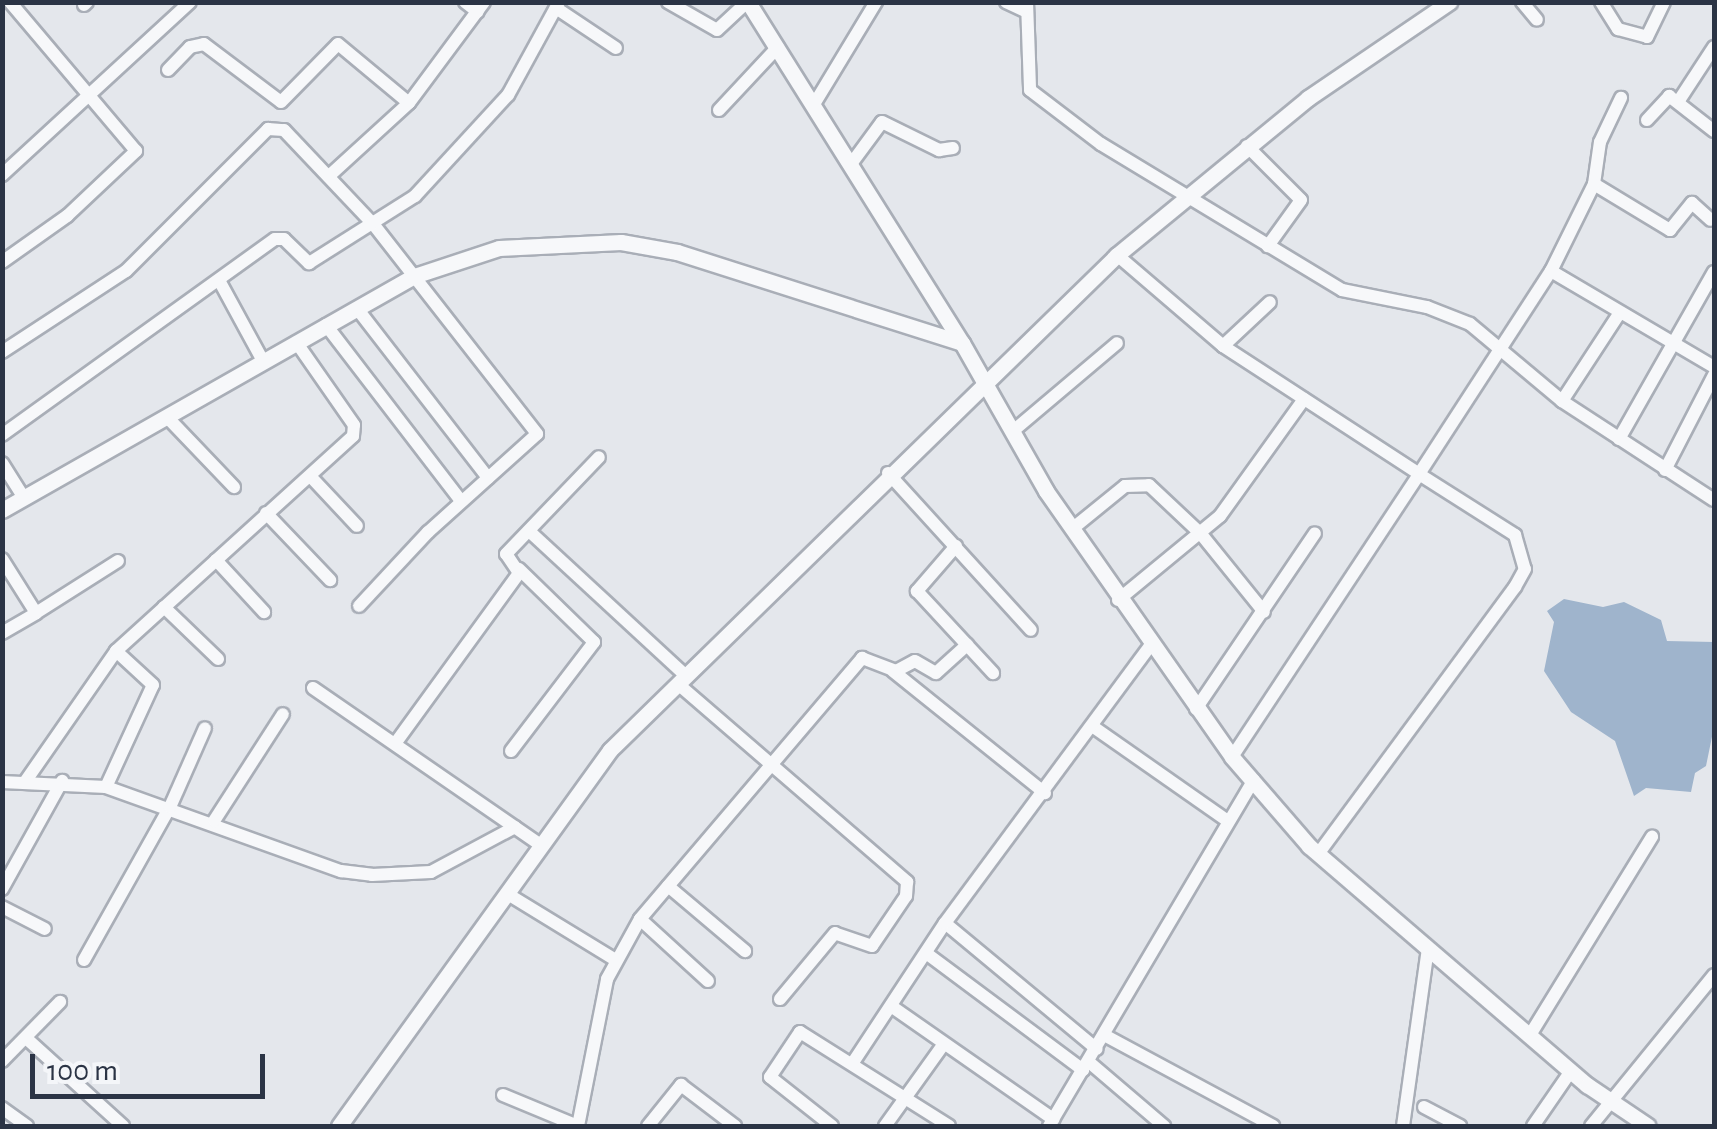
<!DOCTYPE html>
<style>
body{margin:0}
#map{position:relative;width:1717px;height:1129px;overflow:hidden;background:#e4e7ec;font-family:"Alegreya Sans",sans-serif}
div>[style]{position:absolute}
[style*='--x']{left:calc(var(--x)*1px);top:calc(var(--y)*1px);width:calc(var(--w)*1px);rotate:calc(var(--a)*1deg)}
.water>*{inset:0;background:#9fb4cc}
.roads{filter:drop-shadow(2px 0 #a9aeb7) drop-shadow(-2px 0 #a9aeb7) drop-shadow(0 2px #a9aeb7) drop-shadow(0 -2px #a9aeb7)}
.minor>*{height:12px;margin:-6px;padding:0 6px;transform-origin:6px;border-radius:6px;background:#f7f8fa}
.tertiary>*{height:15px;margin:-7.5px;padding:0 7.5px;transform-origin:7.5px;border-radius:7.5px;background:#f7f8fa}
span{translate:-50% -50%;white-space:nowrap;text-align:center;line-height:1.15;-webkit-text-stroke:10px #f4f6f9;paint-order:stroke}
.frame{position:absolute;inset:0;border:5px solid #2b3445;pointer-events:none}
.scale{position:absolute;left:30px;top:1054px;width:235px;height:45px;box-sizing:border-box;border:5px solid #2b3445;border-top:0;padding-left:12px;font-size:30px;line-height:35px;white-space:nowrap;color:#2b3445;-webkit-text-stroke:8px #f4f6f9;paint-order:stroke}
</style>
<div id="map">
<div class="water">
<div style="clip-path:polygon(1564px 599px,1603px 607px,1624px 602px,1661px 620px,1667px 641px,1714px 642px,1714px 727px,1706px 766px,1695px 773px,1691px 792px,1646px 788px,1634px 796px,1615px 741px,1571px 712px,1544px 671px,1554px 622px,1547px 611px)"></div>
</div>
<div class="roads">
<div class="minor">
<div style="--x:465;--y:2;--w:16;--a:38"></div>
<div style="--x:668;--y:2;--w:56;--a:29.7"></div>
<div style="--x:717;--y:30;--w:41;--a:-43"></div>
<div style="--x:1006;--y:2;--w:23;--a:25"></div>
<div style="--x:1027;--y:2;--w:88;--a:88"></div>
<div style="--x:1030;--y:90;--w:89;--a:37.3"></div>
<div style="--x:1101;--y:144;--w:282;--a:31.2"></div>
<div style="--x:1342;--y:290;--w:87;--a:11.3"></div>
<div style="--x:1427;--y:307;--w:46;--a:21.6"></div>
<div style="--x:1470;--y:324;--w:120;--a:39.9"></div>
<div style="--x:1562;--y:401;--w:181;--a:33.1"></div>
<div style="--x:1522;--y:2;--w:23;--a:50"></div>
<div style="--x:1601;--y:2;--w:32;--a:58"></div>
<div style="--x:1618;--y:29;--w:30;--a:15"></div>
<div style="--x:1647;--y:37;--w:39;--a:-64"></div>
<div style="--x:84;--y:5;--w:4;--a:-45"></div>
<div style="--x:556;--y:8;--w:72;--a:33.7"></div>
<div style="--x:168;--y:70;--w:32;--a:-46"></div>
<div style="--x:190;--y:47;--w:14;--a:-12"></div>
<div style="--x:204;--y:44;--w:96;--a:37"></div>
<div style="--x:281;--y:102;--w:81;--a:-45.5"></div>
<div style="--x:338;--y:44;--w:92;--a:39.7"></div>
<div style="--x:1678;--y:102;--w:66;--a:-56.8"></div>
<div style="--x:813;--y:106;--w:122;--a:-58.8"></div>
<div style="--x:719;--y:110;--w:86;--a:-46.9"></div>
<div style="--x:1647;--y:120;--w:33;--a:-47"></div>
<div style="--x:1669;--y:96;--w:57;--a:37.9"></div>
<div style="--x:1247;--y:146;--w:76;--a:45"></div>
<div style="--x:1301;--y:200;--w:57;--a:125.7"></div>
<div style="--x:851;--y:164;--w:52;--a:-53.6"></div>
<div style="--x:882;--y:122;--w:64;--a:26.2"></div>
<div style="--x:939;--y:150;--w:14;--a:-8"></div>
<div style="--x:2;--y:175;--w:255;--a:-42.6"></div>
<div style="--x:329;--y:176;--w:108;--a:-42.4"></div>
<div style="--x:409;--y:103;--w:126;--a:-53.4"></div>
<div style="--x:1594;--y:184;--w:89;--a:31.2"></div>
<div style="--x:1670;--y:230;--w:35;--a:-51"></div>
<div style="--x:1692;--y:203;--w:25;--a:42"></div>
<div style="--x:1117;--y:255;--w:140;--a:40.6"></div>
<div style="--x:1223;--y:346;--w:234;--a:33.1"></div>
<div style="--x:1419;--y:474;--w:242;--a:-57"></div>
<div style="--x:1551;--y:271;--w:97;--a:-63.7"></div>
<div style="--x:1594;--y:184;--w:42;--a:-81.9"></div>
<div style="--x:1600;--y:142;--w:49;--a:-64.5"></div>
<div style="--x:2;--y:262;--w:80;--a:-35.3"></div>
<div style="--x:67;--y:216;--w:95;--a:-43.3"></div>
<div style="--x:136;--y:151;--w:195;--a:-130.2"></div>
<div style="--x:1551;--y:271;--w:189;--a:30.5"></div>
<div style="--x:220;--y:282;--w:88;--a:61.4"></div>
<div style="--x:359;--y:311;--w:211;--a:52.3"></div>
<div style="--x:326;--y:325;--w:222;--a:52.5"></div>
<div style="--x:1223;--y:346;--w:64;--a:-43.1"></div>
<div style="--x:2;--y:352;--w:148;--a:-33.2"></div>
<div style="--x:126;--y:271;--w:201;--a:-45"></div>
<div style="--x:268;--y:129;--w:16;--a:4"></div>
<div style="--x:284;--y:130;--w:131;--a:46.5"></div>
<div style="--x:374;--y:225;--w:265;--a:52"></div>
<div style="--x:537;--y:434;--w:147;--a:138"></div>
<div style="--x:428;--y:532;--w:101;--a:133"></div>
<div style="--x:1562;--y:401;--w:104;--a:-56.8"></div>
<div style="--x:167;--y:417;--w:97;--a:46.3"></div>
<div style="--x:1013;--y:431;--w:136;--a:-40.2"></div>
<div style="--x:2;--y:435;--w:336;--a:-35.7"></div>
<div style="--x:275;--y:239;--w:9;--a:0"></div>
<div style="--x:284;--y:239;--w:35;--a:44"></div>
<div style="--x:309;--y:263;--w:125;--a:-32.3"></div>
<div style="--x:415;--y:196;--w:137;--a:-47.4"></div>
<div style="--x:508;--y:95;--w:106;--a:-61.3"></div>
<div style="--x:1619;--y:439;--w:192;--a:-60.4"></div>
<div style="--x:2;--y:463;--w:41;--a:57.8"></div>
<div style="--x:1665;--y:470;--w:107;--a:-62.7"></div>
<div style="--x:888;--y:473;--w:212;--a:47.7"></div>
<div style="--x:311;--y:477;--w:67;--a:46.8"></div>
<div style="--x:266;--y:513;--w:93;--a:46.3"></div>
<div style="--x:1072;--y:529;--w:68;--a:-39.1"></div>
<div style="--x:1125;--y:486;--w:24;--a:-2"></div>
<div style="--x:1149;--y:485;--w:71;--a:43.3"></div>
<div style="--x:1201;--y:534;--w:100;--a:51.1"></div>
<div style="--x:529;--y:531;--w:212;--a:42.7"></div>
<div style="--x:956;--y:546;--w:60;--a:130.9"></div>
<div style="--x:917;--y:591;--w:112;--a:47.2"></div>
<div style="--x:2;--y:559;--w:64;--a:57.8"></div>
<div style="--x:36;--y:613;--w:97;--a:-32.4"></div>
<div style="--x:216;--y:560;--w:71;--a:47.3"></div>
<div style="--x:1118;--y:600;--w:132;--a:-39.5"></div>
<div style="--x:1220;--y:516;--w:144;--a:-54.3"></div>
<div style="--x:164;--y:607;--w:75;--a:43.9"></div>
<div style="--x:2;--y:633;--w:39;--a:-30"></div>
<div style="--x:893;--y:671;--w:195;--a:38.8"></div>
<div style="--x:678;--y:684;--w:303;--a:40.8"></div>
<div style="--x:907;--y:882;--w:14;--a:94"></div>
<div style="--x:906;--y:896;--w:60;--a:124.2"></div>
<div style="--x:872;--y:946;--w:39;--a:-161"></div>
<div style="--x:835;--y:933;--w:86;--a:129.8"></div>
<div style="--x:313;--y:688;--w:277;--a:34.6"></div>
<div style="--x:1196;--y:709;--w:212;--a:-55.9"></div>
<div style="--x:1095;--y:728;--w:162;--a:35"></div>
<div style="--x:397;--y:741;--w:208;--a:-54"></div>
<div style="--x:519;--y:573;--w:23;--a:-124"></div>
<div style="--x:506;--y:554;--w:134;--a:-46.2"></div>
<div style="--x:511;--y:751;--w:137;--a:-52.7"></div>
<div style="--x:594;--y:642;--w:105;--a:-135.8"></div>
<div style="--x:1232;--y:757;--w:339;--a:-56.5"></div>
<div style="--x:1419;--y:474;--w:114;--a:32.4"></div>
<div style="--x:1515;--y:535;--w:35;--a:74"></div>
<div style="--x:1525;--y:569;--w:21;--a:119"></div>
<div style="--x:1515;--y:587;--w:332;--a:126.4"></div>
<div style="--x:2;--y:782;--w:104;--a:2.8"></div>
<div style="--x:106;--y:787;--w:250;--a:19.7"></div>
<div style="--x:341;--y:871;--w:31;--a:7"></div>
<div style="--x:372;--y:875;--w:59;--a:-2.9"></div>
<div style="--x:431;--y:872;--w:95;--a:-28.2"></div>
<div style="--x:25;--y:782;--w:160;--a:-55.2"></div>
<div style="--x:116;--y:651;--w:320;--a:-42.2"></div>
<div style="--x:353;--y:436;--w:11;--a:-85"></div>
<div style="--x:354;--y:425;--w:101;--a:-124.9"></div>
<div style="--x:106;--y:787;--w:112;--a:-65.3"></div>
<div style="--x:153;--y:685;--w:50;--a:-137.4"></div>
<div style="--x:214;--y:821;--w:127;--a:-57.2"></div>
<div style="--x:668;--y:886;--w:101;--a:40.2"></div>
<div style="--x:2;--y:889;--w:124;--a:-60.9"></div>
<div style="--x:511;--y:896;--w:121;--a:31.5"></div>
<div style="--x:2;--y:907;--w:48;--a:27.1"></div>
<div style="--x:640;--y:919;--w:92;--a:42.4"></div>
<div style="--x:945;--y:923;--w:197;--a:39.7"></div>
<div style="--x:926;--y:953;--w:196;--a:36.7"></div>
<div style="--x:84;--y:960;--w:176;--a:-60.7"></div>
<div style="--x:170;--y:807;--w:86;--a:-66.1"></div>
<div style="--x:891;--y:1006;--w:198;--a:34.9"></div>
<div style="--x:1530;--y:1035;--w:233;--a:-58.4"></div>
<div style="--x:1106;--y:1036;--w:190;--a:28.3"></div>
<div style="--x:26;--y:1038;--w:131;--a:42.2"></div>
<div style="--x:2;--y:1061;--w:83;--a:-45.5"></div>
<div style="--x:1089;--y:1062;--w:99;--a:40.5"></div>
<div style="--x:852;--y:1064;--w:169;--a:-56.6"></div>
<div style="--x:945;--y:923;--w:345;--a:-53.5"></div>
<div style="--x:503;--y:1095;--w:81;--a:22.5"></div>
<div style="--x:1424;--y:1107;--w:41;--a:27.8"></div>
<div style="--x:2;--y:1108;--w:31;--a:36"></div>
<div style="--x:578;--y:1126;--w:150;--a:-78.8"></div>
<div style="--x:607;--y:979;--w:68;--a:-61.2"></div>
<div style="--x:640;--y:919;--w:343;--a:-49.6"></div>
<div style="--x:862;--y:658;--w:36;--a:21"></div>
<div style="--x:896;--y:671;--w:21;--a:-28"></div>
<div style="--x:915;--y:661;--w:24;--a:30"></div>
<div style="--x:936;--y:673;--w:42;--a:-42.1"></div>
<div style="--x:648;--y:1126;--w:53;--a:-51.2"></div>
<div style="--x:681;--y:1085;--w:68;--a:37.2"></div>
<div style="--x:832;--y:1126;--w:79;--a:-141.7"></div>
<div style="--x:770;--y:1077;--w:54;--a:-56.3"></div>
<div style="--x:800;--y:1032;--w:176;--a:32.2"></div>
<div style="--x:885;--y:1126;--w:100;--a:-54.4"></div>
<div style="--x:1049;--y:1126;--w:402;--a:-59.4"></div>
<div style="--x:1403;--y:1126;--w:180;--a:-82"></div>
<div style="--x:1533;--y:1126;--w:67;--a:-55.4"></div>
<div style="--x:1591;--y:1126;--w:195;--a:-50.8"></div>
</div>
<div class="tertiary">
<div style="--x:748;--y:2;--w:403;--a:57.9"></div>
<div style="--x:962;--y:343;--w:170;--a:60.4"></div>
<div style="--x:1046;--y:491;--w:325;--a:55"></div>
<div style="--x:1232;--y:757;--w:118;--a:49.1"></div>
<div style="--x:1309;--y:846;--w:367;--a:40.7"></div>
<div style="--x:1587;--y:1085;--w:73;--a:33.9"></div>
<div style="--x:2;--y:510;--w:474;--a:-29.6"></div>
<div style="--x:414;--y:276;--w:89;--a:-18.2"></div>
<div style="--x:499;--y:248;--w:122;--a:-2.8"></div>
<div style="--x:621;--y:242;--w:57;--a:10.1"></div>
<div style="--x:677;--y:252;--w:299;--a:17.7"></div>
<div style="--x:339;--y:1126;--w:463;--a:-54.2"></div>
<div style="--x:610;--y:750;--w:709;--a:-44.31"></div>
<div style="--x:1117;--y:255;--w:247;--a:-39.4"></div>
<div style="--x:1308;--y:98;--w:171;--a:-34.2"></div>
</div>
</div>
<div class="frame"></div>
<div class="scale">100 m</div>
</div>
